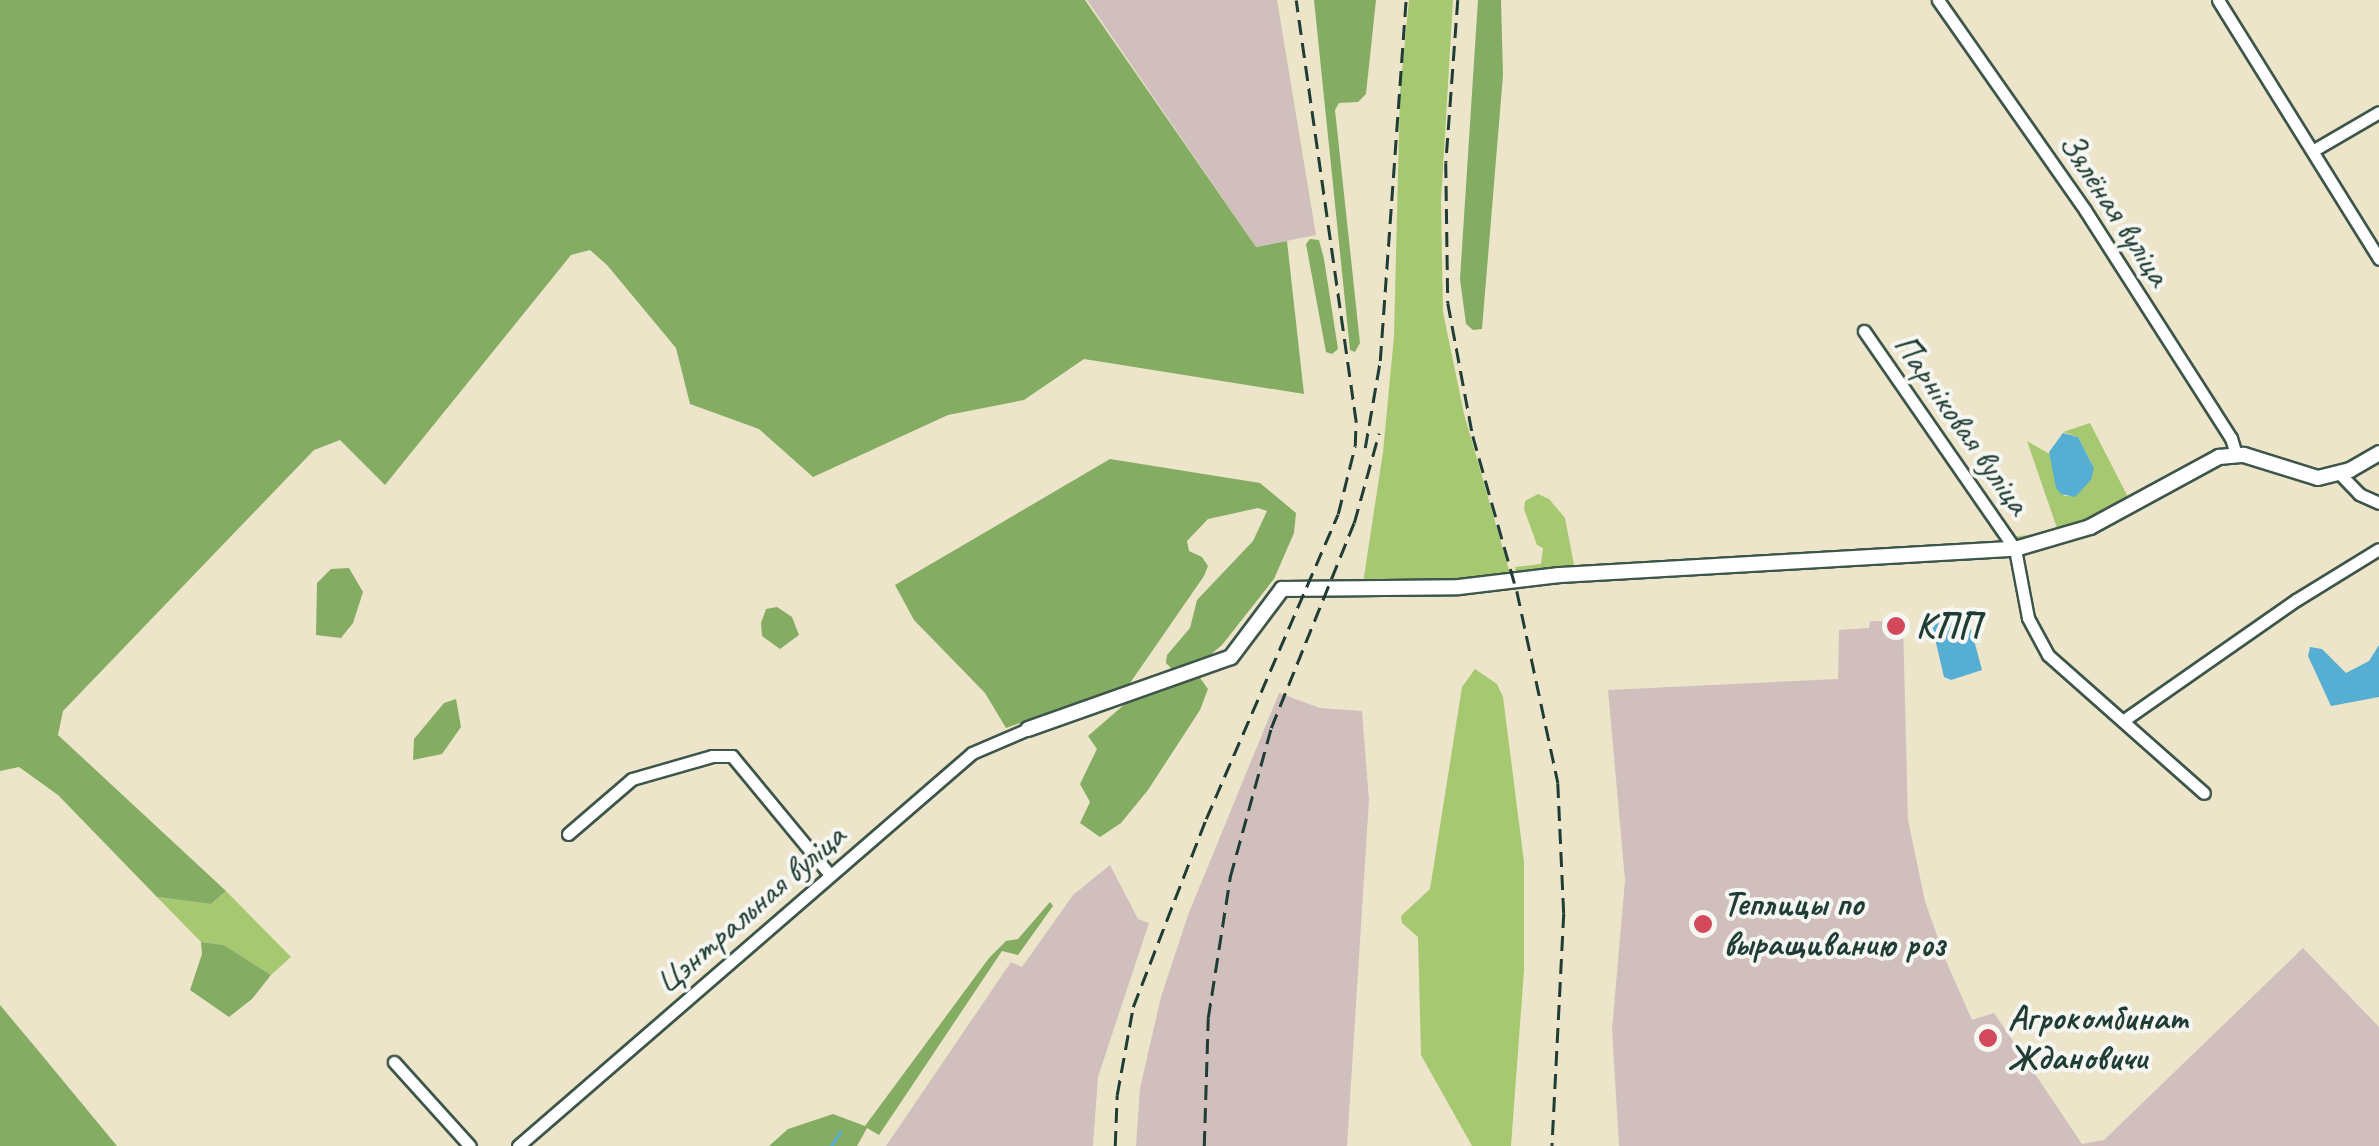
<!DOCTYPE html>
<meta charset="utf-8">
<style>
body{margin:0}
#map{position:relative;width:2379px;height:1146px;overflow:hidden;background:#ede5ca;font-family:Caveat,sans-serif}
div>[style]{position:absolute}
[style*='--x']{left:calc(var(--x)*1px);top:calc(var(--y)*1px);width:calc(var(--w)*1px);rotate:calc(var(--a)*1deg)}
.industrial>*{inset:0;background:#d1bfbd}
.green>*{inset:0;background:#a6c871}
.forest>*{inset:0;background:#84ac63}
.water>*{inset:0;background:#56aed3}
.stream>*{height:2.5px;margin:-1.25px;padding:0 1.25px;transform-origin:1.25px;border-radius:1.25px;background:#56aed3}
.roads{filter:drop-shadow(2px 0 #3e564a) drop-shadow(-2px 0 #3e564a) drop-shadow(0 2px #3e564a) drop-shadow(0 -2px #3e564a)}
.minor>*{height:11px;margin:-5.5px;padding:0 5.5px;transform-origin:5.5px;border-radius:5.5px;background:#fff}
.tertiary>*{height:14px;margin:-7px;padding:0 7px;transform-origin:7px;border-radius:7px;background:#fff}
.rail>*{height:2.5px;margin-top:-1.25px;transform-origin:0;background:repeating-linear-gradient(90deg,#1f3d34 0 15px,transparent 0 23px)}
.dots>*{width:28px;height:28px;translate:-50% -50%;box-sizing:border-box;border:5px solid #f6f6f2;border-radius:50%}
span{translate:-50% -50%;white-space:nowrap;text-align:center;line-height:1.15;-webkit-text-stroke:8px #f6f6f2;paint-order:stroke}
.street-label{font-size:35px;color:#1f3d34}
.poi-label{font-size:35px;color:#1f3d34;font-weight:700}
.left{translate:0 -50%;text-align:left}
</style>
<div id="map">
<div class="industrial">
<div style="clip-path:polygon(1087px 0,1277px 0,1316px 235px,1256px 247px)"></div>
<div style="clip-path:polygon(1870px 621px,1903px 622px,1908px 820px,1925px 901px,1946px 961px,1972px 1020px,1994px 1013px,2082px 1144px,2104px 1140px,2303px 948px,2379px 1027px,2379px 1146px,1619px 1146px,1612px 1030px,1625px 880px,1608px 690px,1838px 679px,1839px 630px,1869px 628px)"></div>
<div style="clip-path:polygon(1279px 693px,1320px 708px,1362px 711px,1369px 800px,1347px 1146px,1136px 1146px,1140px 1088px,1161px 997px,1188px 915px)"></div>
<div style="clip-path:polygon(1110px 865px,1138px 919px,1149px 923px,1098px 1077px,1093px 1146px,886px 1146px,1011px 962px,1022px 967px,1073px 895px)"></div>
</div>
<div class="green">
<div style="clip-path:polygon(1409px 0,1453px 0,1441px 201px,1443px 312px,1464px 414px,1511px 577px,1363px 583px,1383px 452px,1394px 336px,1400px 92px)"></div>
<div style="clip-path:polygon(2090px 423px,2129px 499px,2051px 535px,2014px 541px,2012px 537px,2058px 531px,2027px 441px,2053px 456px,2056px 487px,2065px 496px,2075px 496px,2094px 468px,2078px 437px,2063px 432px)"></div>
<div style="clip-path:polygon(1538px 494px,1549px 499px,1565px 518px,1575px 570px,1517px 576px,1515px 567px,1541px 564px,1543px 548px,1537px 545px,1524px 509px,1525px 501px)"></div>
<div style="clip-path:polygon(1475px 669px,1497px 684px,1503px 697px,1524px 862px,1524px 971px,1511px 1146px,1472px 1146px,1421px 1055px,1418px 937px,1402px 923px,1401px 916px,1430px 889px,1462px 687px)"></div>
<div style="clip-path:polygon(226px 891px,291px 957px,271px 975px,224px 945px,201px 942px,157px 897px,211px 904px)"></div>
</div>
<div class="forest">
<div style="clip-path:polygon(0 0,1085px 0,1256px 247px,1287px 241px,1304px 394px,1084px 359px,1024px 400px,948px 415px,813px 477px,759px 429px,690px 404px,676px 348px,607px 265px,590px 250px,571px 255px,385px 485px,340px 440px,314px 450px,63px 711px,58px 735px,226px 891px,211px 904px,157px 897px,58px 795px,19px 767px,0 771px)"></div>
<div style="clip-path:polygon(1314px 0,1376px 0,1366px 94px,1358px 102px,1339px 103px,1335px 110px,1360px 343px,1355px 352px,1350px 350px)"></div>
<div style="clip-path:polygon(1478px 0,1501px 0,1503px 75px,1482px 329px,1473px 330px,1466px 324px,1460px 279px)"></div>
<div style="clip-path:polygon(1310px 239px,1319px 240px,1324px 259px,1338px 349px,1332px 354px,1326px 352px,1306px 244px)"></div>
<div style="clip-path:polygon(1110px 459px,1260px 483px,1296px 513px,1294px 533px,1274px 579px,1222px 645px,1209px 656px,1173px 670px,1166px 663px,1167px 655px,1190px 628px,1197px 600px,1253px 541px,1267px 511px,1258px 508px,1208px 519px,1187px 541px,1189px 551px,1202px 557px,1208px 566px,1204px 576px,1128px 686px,1006px 728px,985px 693px,914px 620px,895px 585px)"></div>
<div style="clip-path:polygon(349px 568px,363px 592px,353px 623px,341px 638px,316px 635px,317px 583px,331px 569px)"></div>
<div style="clip-path:polygon(777px 607px,792px 617px,799px 635px,780px 649px,762px 636px,761px 623px,766px 609px)"></div>
<div style="clip-path:polygon(1198px 675px,1208px 689px,1200px 710px,1148px 790px,1121px 823px,1100px 837px,1080px 823px,1090px 802px,1080px 784px,1097px 749px,1088px 736px,1133px 697px)"></div>
<div style="clip-path:polygon(456px 699px,461px 727px,442px 754px,413px 760px,414px 739px,444px 703px)"></div>
<div style="clip-path:polygon(1050px 902px,1053px 906px,1018px 955px,1002px 951px,879px 1135px,867px 1128px,857px 1146px,769px 1146px,788px 1129px,833px 1114px,865px 1126px,989px 958px,1006px 941px,1018px 939px)"></div>
<div style="clip-path:polygon(201px 942px,224px 945px,271px 975px,252px 999px,229px 1017px,190px 990px,202px 954px)"></div>
<div style="clip-path:polygon(0 1005px,41px 1054px,117px 1146px,0 1146px)"></div>
</div>
<div class="water">
<div style="clip-path:polygon(2063px 433px,2078px 437px,2094px 468px,2091px 480px,2075px 497px,2061px 494px,2056px 488px,2049px 452px)"></div>
<div style="clip-path:polygon(1967px 614px,1982px 670px,1951px 680px,1944px 677px,1932px 626px,1937px 620px)"></div>
<div style="clip-path:polygon(2379px 645px,2379px 697px,2331px 706px,2308px 656px,2310px 647px,2322px 649px,2346px 673px,2369px 661px)"></div>
</div>
<div class="stream">
<div style="--x:831;--y:1146;--w:17;--a:-57"></div>
</div>
<div class="roads">
<div class="minor">
<div style="--x:1938;--y:0;--w:256;--a:55"></div>
<div style="--x:2085;--y:210;--w:271;--a:57.4"></div>
<div style="--x:2231;--y:438;--w:17;--a:73"></div>
<div style="--x:2218;--y:0;--w:305;--a:58.1"></div>
<div style="--x:2314;--y:150;--w:75;--a:-30.3"></div>
<div style="--x:1864;--y:331;--w:265;--a:55.3"></div>
<div style="--x:2015;--y:549;--w:70;--a:79.3"></div>
<div style="--x:2028;--y:618;--w:42;--a:61.6"></div>
<div style="--x:2048;--y:655;--w:208;--a:41.5"></div>
<div style="--x:2340;--y:474;--w:28;--a:46"></div>
<div style="--x:2359;--y:494;--w:22;--a:24"></div>
<div style="--x:2124;--y:720;--w:210;--a:-34.9"></div>
<div style="--x:2296;--y:600;--w:97;--a:-31.6"></div>
<div style="--x:568;--y:834;--w:84;--a:-40.7"></div>
<div style="--x:632;--y:779;--w:83;--a:-16"></div>
<div style="--x:712;--y:756;--w:20;--a:0"></div>
<div style="--x:732;--y:756;--w:154;--a:50.5"></div>
<div style="--x:394;--y:1062;--w:113;--a:47.9"></div>
<div style="--x:518;--y:1146;--w:600;--a:-40.88"></div>
<div style="--x:972;--y:753;--w:61;--a:-23.2"></div>
</div>
<div class="tertiary">
<div style="--x:1028;--y:729;--w:215;--a:-19.5"></div>
<div style="--x:1231;--y:657;--w:85;--a:-53.1"></div>
<div style="--x:1282;--y:589;--w:177;--a:-0.6"></div>
<div style="--x:1459;--y:587;--w:101;--a:-6.8"></div>
<div style="--x:1559;--y:575;--w:457;--a:-3.3"></div>
<div style="--x:2015;--y:549;--w:78;--a:-16.3"></div>
<div style="--x:2090;--y:527;--w:147;--a:-28.5"></div>
<div style="--x:2219;--y:457;--w:25;--a:-5"></div>
<div style="--x:2244;--y:455;--w:77;--a:17.3"></div>
<div style="--x:2318;--y:478;--w:33;--a:-14"></div>
<div style="--x:2350;--y:470;--w:34;--a:-30"></div>
</div>
</div>
<div class="rail">
<div style="--x:1458;--y:0;--w:163;--a:94.2"></div>
<div style="--x:1446;--y:163;--w:140;--a:89.2"></div>
<div style="--x:1448;--y:303;--w:135;--a:79.4"></div>
<div style="--x:1473;--y:436;--w:161;--a:74.2"></div>
<div style="--x:1517;--y:591;--w:196;--a:77.9"></div>
<div style="--x:1558;--y:783;--w:130;--a:87.4"></div>
<div style="--x:1564;--y:913;--w:233;--a:92.9"></div>
<div style="--x:1365;--y:448;--w:88;--a:-80.2"></div>
<div style="--x:1380;--y:361;--w:362;--a:-85.9"></div>
<div style="--x:1115;--y:1146;--w:51;--a:-87.8"></div>
<div style="--x:1117;--y:1095;--w:89;--a:-79.7"></div>
<div style="--x:1133;--y:1007;--w:202;--a:-68.8"></div>
<div style="--x:1206;--y:819;--w:332;--a:-66.6"></div>
<div style="--x:1338;--y:514;--w:70;--a:-76"></div>
<div style="--x:1355;--y:446;--w:24;--a:-88"></div>
<div style="--x:1356;--y:422;--w:426;--a:-98.1"></div>
<div style="--x:1204;--y:1146;--w:128;--a:-88.2"></div>
<div style="--x:1208;--y:1018;--w:143;--a:-81.1"></div>
<div style="--x:1230;--y:877;--w:155;--a:-74.6"></div>
<div style="--x:1271;--y:728;--w:221;--a:-68"></div>
<div style="--x:1354;--y:523;--w:93;--a:-74.5"></div>
</div>
<div class="dots">
<div style="left:1896px;top:626px;background:#d1495b"></div>
<div style="left:1703px;top:924px;background:#d1495b"></div>
<div style="left:1988px;top:1038px;background:#d1495b"></div>
</div>
<div class="street-label">
<span style="left:2115px;top:209px;rotate:57deg">Зялёная вуліца</span>
<span style="left:1962px;top:424px;rotate:55deg">Парніковая вуліца</span>
<span style="left:750px;top:909px;rotate:-41deg">Цэнтральная вуліца</span>
</div>
<div class="poi-label">
<span class="left" style="left:1916px;top:626px">КПП</span>
<span class="left" style="left:1723px;top:924px">Теплицы по<br>выращиванию роз</span>
<span class="left" style="left:2008px;top:1038px">Агрокомбинат<br>Ждановичи</span>
</div>
</div>
